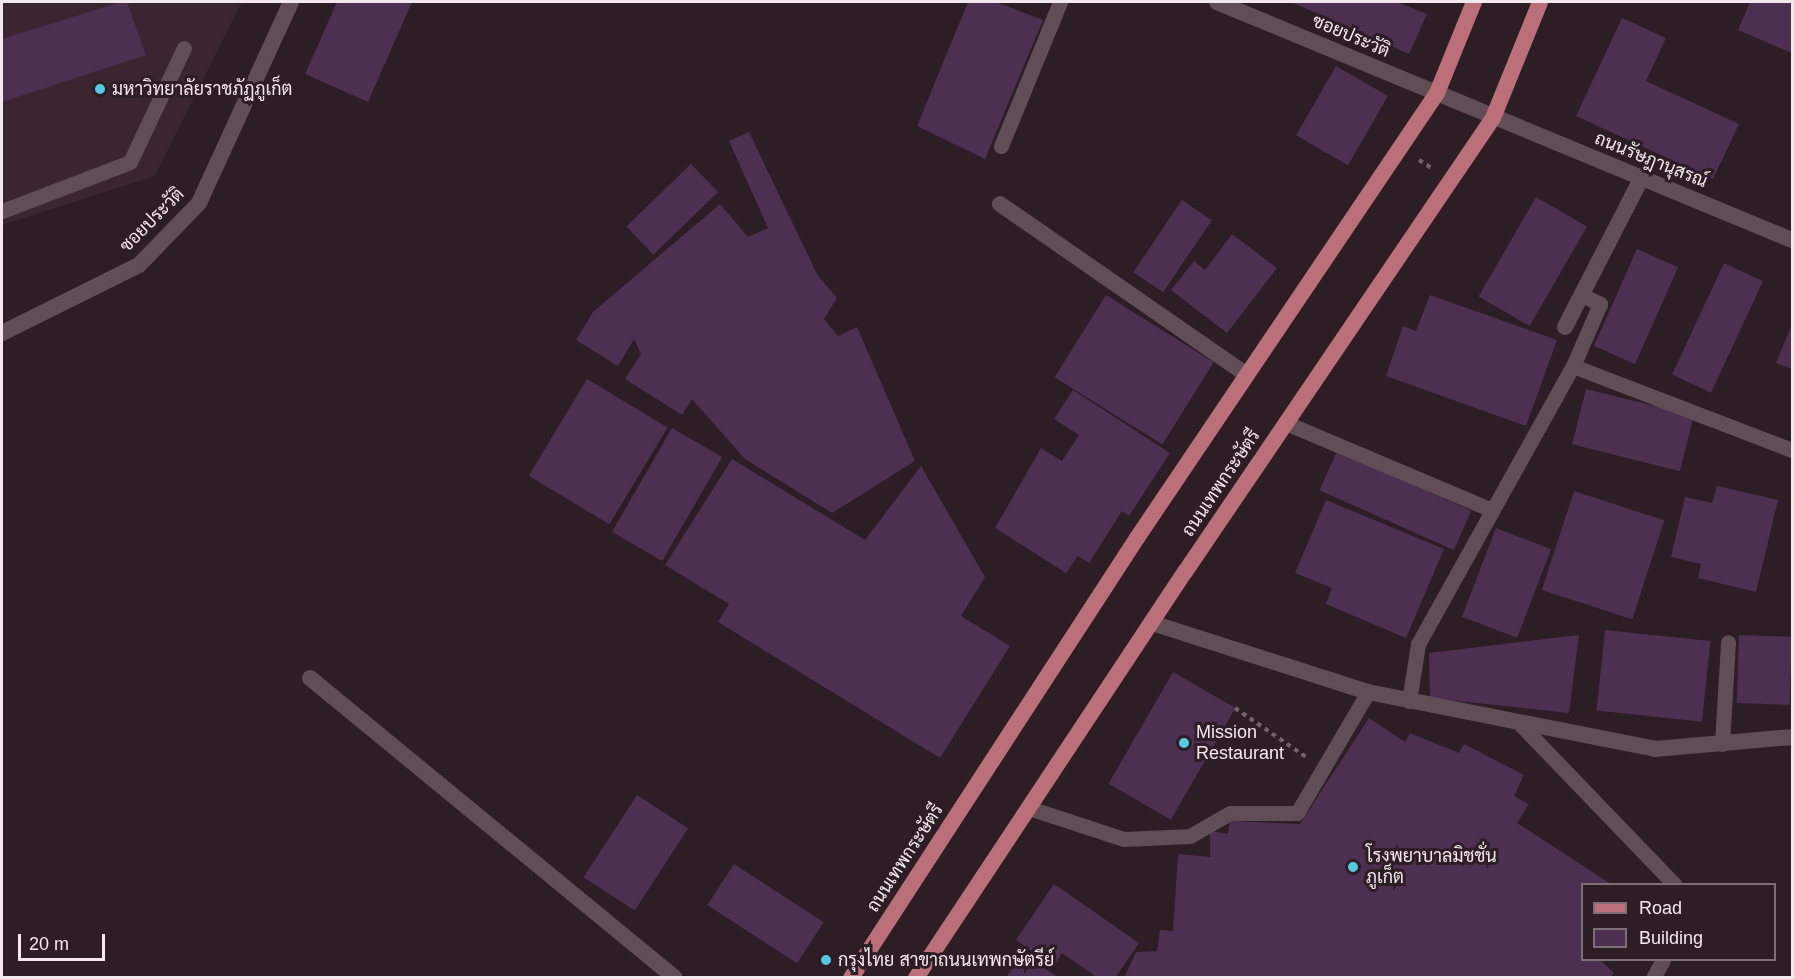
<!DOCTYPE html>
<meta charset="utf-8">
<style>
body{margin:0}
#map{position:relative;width:1794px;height:979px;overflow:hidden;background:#2d1d24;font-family:Arial,Sarabun,sans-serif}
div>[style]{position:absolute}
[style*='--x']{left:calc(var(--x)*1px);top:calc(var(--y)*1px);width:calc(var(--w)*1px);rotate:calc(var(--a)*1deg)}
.built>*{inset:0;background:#3b2530}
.building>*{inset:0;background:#4d2f52;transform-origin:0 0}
.path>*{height:4px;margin-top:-2px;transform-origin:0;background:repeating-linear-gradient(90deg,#716369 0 4.5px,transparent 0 9px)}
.service>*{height:15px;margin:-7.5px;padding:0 7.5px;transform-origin:7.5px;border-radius:7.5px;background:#604d56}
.minor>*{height:16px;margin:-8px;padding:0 8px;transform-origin:8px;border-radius:8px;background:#604d56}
.tertiary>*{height:16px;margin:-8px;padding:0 8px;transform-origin:8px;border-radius:8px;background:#604d56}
.primary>*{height:16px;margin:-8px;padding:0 8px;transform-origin:8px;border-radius:8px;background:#bb7079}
.dots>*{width:16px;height:16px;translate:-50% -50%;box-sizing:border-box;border:3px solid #2d1d24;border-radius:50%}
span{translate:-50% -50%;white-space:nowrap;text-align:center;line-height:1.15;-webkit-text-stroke:6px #2d1d24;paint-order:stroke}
.street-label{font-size:18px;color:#f3e8ed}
.poi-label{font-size:18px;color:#f3e8ed}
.left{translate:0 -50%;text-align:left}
.frame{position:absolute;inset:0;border:3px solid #f3e8ed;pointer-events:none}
.legend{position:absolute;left:1581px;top:883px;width:195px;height:78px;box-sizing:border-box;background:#2d1d24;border:2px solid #7c6e74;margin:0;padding:8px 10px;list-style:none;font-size:18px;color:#f3e8ed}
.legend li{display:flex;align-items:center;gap:12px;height:30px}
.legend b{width:30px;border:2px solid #7c6e74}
.scale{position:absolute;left:18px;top:934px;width:87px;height:27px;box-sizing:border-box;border:3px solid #f3e8ed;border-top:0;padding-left:8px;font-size:18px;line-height:21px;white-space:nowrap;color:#f3e8ed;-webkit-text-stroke:4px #2d1d24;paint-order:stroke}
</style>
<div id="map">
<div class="built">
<div style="clip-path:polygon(2px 2px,242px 2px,155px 176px,2px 225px)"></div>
</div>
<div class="building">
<div style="clip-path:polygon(121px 2px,127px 2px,146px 55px,2px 102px,2px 39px)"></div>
<div style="clip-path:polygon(337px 2px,412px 2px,368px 102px,305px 74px)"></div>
<div style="clip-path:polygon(968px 2px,996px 2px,1043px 20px,985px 159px,917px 126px)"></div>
<div style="clip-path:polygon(1291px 2px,1398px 2px,1427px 14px,1409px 54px)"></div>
<div style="clip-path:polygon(1750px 2px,1792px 2px,1792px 53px,1738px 30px)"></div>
<div style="clip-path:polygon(1622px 18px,1666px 38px,1646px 81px,1739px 124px,1713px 179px,1576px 116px)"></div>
<div style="left:1336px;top:66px;width:60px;height:80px;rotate:30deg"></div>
<div style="clip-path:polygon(749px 132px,818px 276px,837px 298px,824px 319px,838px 336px,857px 327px,915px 461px,832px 513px,745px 459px,692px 399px,682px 415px,625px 379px,641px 354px,634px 339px,618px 366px,576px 340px,593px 312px,720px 204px,748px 237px,768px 228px,729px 141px)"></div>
<div style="left:691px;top:164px;width:39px;height:90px;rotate:46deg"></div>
<div style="left:1536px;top:197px;width:59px;height:115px;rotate:30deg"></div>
<div style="left:1182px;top:200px;width:36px;height:87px;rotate:34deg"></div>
<div style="clip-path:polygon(1232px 234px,1277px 268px,1227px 333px,1171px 290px,1194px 261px,1205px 270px)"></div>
<div style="left:1637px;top:249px;width:45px;height:106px;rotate:24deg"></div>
<div style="left:1724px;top:263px;width:43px;height:123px;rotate:25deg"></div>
<div style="left:1106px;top:295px;width:127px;height:97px;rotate:32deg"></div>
<div style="clip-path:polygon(1430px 295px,1557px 340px,1526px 426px,1386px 376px,1403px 326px,1416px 331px)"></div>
<div style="clip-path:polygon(1792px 324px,1792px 369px,1776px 363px)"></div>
<div style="left:587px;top:379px;width:94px;height:113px;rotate:31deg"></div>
<div style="left:1586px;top:389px;width:111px;height:57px;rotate:14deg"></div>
<div style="clip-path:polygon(1073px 390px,1170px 453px,1129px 516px,1122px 511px,1089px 563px,1078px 556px,1066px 573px,995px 528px,1041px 448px,1062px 461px,1079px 435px,1054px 419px)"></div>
<div style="left:672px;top:428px;width:58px;height:120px;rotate:30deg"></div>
<div style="left:1337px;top:451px;width:147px;height:43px;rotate:24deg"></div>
<div style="clip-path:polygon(732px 459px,865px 540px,921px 466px,985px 577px,961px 616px,1010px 646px,940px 758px,718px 622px,729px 604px,665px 565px)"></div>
<div style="clip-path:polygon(1717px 486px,1778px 500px,1756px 592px,1698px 578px,1701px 564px,1671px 557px,1685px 497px,1712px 503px)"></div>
<div style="left:1574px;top:491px;width:95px;height:104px;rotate:18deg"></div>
<div style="clip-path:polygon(1326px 500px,1444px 549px,1406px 638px,1326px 604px,1332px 588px,1295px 573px)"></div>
<div style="left:1496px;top:528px;width:59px;height:95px;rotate:21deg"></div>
<div style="left:1605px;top:630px;width:106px;height:81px;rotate:6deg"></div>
<div style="clip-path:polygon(1579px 635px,1569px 713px,1430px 698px,1429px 653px)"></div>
<div style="left:1739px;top:635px;width:53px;height:68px;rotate:2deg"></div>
<div style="left:1173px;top:672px;width:72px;height:129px;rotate:30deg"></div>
<div style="clip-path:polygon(1369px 718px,1405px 742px,1410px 733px,1459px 753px,1464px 744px,1524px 775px,1514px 796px,1529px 804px,1517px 823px,1611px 884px,1582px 884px,1582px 960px,1600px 960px,1614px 973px,1610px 978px,1125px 976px,1136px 952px,1157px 951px,1160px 930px,1173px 931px,1178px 854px,1210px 857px,1210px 831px,1228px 834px,1230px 821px,1300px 824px)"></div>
<div style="left:637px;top:795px;width:61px;height:98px;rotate:33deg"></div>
<div style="left:734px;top:864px;width:107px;height:49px;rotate:33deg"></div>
<div style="clip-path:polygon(1054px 884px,1139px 943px,1115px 978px,1098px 978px,1062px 953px,1054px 966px,1016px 940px)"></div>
<div style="clip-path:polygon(1021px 954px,1060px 978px,1006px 978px)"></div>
</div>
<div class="path">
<div style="--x:1419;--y:160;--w:17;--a:33"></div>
<div style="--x:1235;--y:708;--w:86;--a:34.6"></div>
</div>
<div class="service">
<div style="--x:1001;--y:146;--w:156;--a:-67.7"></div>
<div style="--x:2;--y:211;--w:137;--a:-20.9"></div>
<div style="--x:130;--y:162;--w:126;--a:-64.7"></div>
<div style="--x:1573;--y:366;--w:235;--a:21"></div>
<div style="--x:1286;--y:423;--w:224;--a:22.9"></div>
<div style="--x:1409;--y:701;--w:58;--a:-81"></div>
<div style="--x:1418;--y:644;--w:318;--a:-60.9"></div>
<div style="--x:1573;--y:366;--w:68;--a:-66.5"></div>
<div style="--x:1600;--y:304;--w:20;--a:-153"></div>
<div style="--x:1521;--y:725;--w:221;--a:46.1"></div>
<div style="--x:1722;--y:744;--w:102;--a:-86.6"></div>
<div style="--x:1029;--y:808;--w:100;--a:18.1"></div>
<div style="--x:1124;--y:839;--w:66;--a:-2.6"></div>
<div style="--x:1190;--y:836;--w:46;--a:-29.9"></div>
<div style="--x:1230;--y:813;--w:67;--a:0"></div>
<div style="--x:1297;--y:813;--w:140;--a:-59.6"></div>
<div style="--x:1653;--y:978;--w:21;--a:-61"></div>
</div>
<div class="minor">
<div style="--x:1217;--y:2;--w:238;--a:22.5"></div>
<div style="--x:1000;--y:204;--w:300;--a:34.7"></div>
<div style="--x:1565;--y:327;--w:169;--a:-62.8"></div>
<div style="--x:2;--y:333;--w:153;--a:-26.4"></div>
<div style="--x:139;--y:265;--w:86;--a:-45.9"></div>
<div style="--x:199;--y:203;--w:221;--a:-65.4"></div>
<div style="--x:1152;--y:623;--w:227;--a:17.7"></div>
<div style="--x:1368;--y:692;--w:293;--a:11.2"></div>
<div style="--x:1655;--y:749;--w:138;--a:-5"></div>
<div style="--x:310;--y:678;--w:472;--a:39.4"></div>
</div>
<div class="tertiary">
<div style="--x:1437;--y:93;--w:384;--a:22.5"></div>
</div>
<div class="primary">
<div style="--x:851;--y:978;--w:525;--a:-56.98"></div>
<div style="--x:1137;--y:538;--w:537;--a:-56.01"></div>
<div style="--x:1437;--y:93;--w:98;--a:-67.9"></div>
<div style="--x:916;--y:978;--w:487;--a:-56.5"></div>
<div style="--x:1185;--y:572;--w:549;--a:-55.85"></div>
<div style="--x:1493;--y:118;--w:125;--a:-67.9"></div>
</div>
<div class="dots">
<div style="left:100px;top:89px;background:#56c9e1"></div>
<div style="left:1184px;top:743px;background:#56c9e1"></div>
<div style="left:1353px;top:867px;background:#56c9e1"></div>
<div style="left:826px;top:960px;background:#56c9e1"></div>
</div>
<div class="street-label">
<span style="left:1351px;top:36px;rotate:23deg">ซอยประวัติ</span>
<span style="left:1651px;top:160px;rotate:22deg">ถนนรัษฎานุสรณ์</span>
<span style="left:152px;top:220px;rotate:-45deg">ซอยประวัติ</span>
<span style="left:1221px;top:483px;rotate:-56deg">ถนนเทพกระษัตรี</span>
<span style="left:905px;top:858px;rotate:-57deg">ถนนเทพกระษัตรี</span>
</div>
<div class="poi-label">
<span class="left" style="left:112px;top:89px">มหาวิทยาลัยราชภัฏภูเก็ต</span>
<span class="left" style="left:1196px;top:743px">Mission<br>Restaurant</span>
<span class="left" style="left:1366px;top:867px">โรงพยาบาลมิชชั่น<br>ภูเก็ต</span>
<span class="left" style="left:838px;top:960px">กรุงไทย สาขาถนนเทพกษัตรีย์</span>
</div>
<div class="frame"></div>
<ul class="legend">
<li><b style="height:8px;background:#bb7079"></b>Road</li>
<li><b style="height:16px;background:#4d2f52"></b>Building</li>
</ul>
<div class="scale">20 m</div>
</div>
